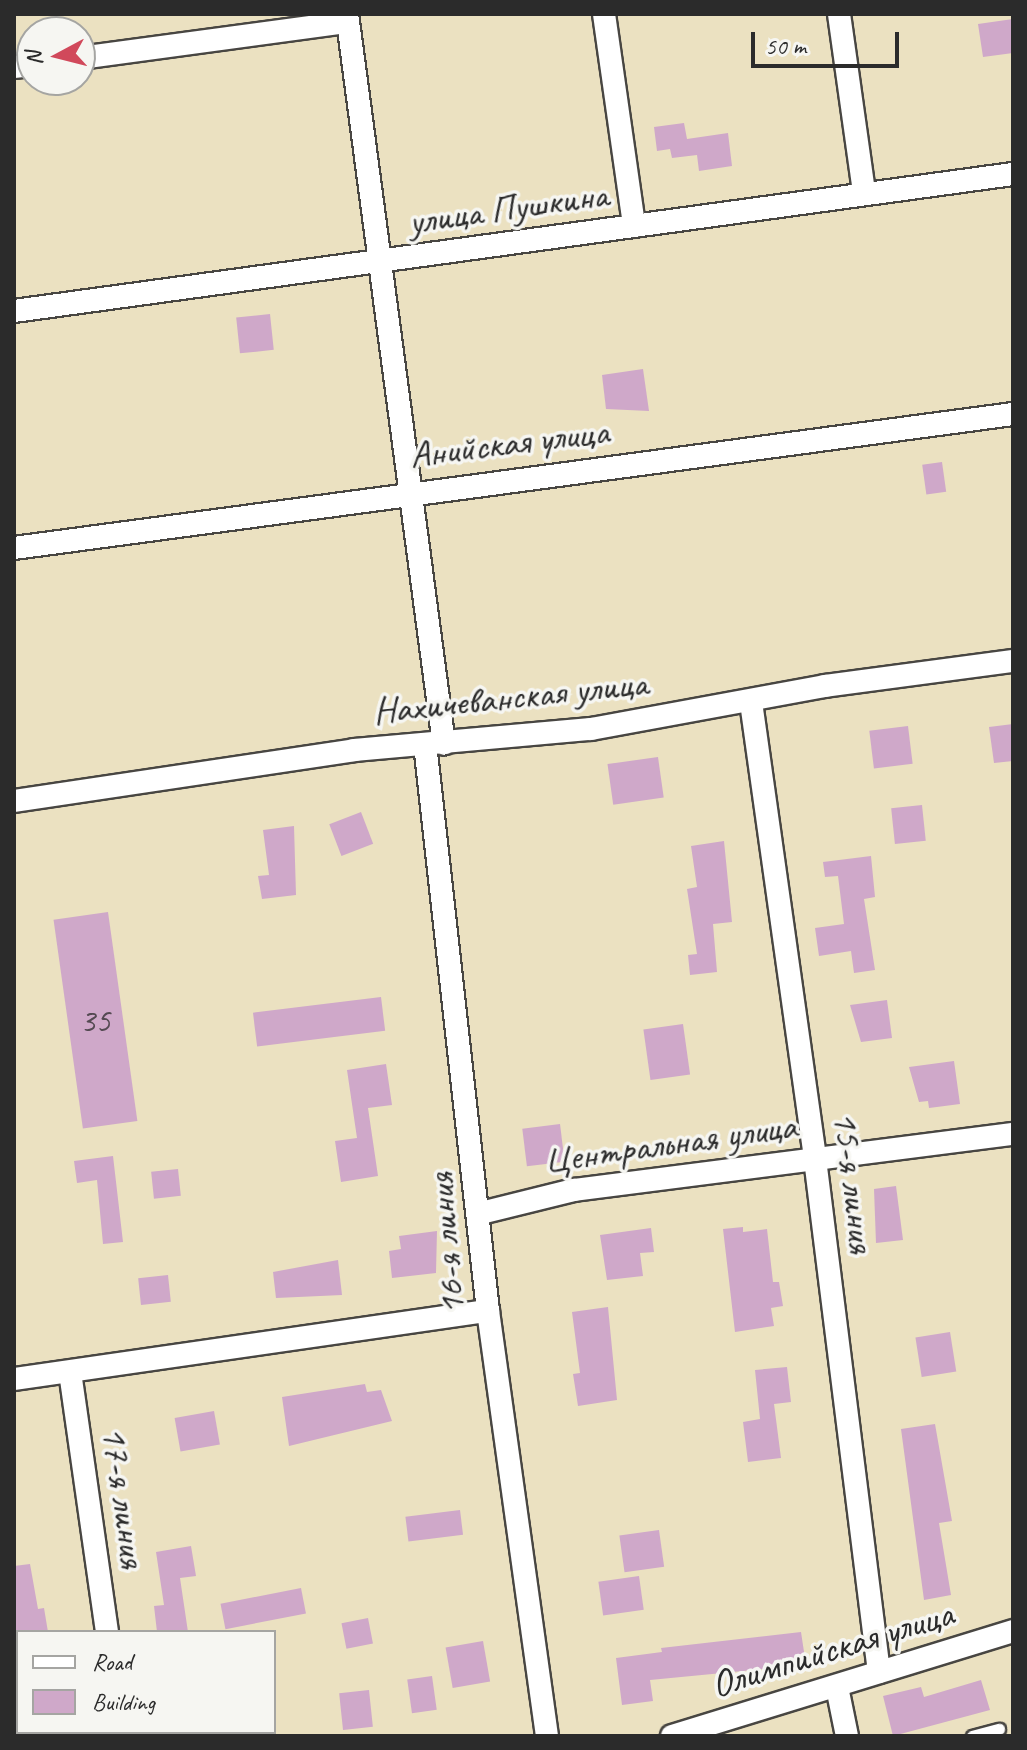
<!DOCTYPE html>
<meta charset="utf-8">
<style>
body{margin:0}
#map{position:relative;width:1027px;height:1750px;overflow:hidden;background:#ebe1c1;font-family:Caveat,sans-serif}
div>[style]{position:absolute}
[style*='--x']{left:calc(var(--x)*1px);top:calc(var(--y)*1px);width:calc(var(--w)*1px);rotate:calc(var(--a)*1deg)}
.building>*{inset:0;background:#cfa8c9;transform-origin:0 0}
.roads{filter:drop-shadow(2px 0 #484642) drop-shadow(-2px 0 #484642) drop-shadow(0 2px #484642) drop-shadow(0 -2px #484642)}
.service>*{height:11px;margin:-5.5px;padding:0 5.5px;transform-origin:5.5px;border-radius:5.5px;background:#fff}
.minor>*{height:22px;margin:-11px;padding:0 11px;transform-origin:11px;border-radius:11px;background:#fff}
span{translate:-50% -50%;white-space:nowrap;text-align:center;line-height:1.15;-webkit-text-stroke:7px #f6f6f2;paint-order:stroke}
.number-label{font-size:34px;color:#544a52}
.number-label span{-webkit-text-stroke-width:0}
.street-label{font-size:38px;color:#2b2b2b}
.frame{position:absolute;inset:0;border:16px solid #2b2b2b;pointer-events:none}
.legend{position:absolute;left:16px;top:1630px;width:260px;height:104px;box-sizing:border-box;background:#f6f6f2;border:2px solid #a5a5a2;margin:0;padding:10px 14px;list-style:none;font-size:24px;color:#2b2b2b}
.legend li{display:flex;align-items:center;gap:16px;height:40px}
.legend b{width:40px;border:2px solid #a5a5a2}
.north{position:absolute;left:16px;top:16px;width:80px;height:80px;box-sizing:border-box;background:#f6f6f2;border:2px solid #a5a5a2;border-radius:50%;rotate:263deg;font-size:22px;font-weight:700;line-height:32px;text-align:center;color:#2b2b2b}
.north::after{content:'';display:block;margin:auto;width:28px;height:36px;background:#d1495b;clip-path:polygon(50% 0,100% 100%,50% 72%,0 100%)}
.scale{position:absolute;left:751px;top:32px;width:148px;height:36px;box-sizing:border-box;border:4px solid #2b2b2b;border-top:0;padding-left:10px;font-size:24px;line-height:28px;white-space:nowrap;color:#2b2b2b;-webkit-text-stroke:6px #f6f6f2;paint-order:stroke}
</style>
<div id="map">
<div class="building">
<div style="clip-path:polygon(1013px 19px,1013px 53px,983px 57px,978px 24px)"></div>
<div style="clip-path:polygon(684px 123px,687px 139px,728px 133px,732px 166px,699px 171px,697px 155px,672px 158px,670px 149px,657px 151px,654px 127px)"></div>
<div style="left:270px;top:314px;width:36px;height:34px;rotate:84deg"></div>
<div style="clip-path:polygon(643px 369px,649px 411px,606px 409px,602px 375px)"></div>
<div style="left:942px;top:462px;width:30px;height:20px;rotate:82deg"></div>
<div style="clip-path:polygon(1013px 724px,1013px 761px,994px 763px,989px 727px)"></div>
<div style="left:908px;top:726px;width:38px;height:39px;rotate:83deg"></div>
<div style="left:658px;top:757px;width:41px;height:51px;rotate:82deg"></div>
<div style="left:922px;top:805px;width:36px;height:31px;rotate:84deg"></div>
<div style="left:361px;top:812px;width:34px;height:34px;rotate:69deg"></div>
<div style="clip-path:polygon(294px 826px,296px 895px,262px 899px,258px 876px,269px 875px,263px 830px)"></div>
<div style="clip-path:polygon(724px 841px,732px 922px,713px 924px,717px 972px,690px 975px,688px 955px,697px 954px,687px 889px,697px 887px,691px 846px)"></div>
<div style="clip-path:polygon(871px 856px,875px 897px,864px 899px,875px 970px,854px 973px,851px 951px,819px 956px,815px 928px,844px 924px,838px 876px,825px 877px,823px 862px)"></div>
<div style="left:108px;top:912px;width:211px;height:55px;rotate:82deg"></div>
<div style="left:381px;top:997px;width:34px;height:129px;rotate:83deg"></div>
<div style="clip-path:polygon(887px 1000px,892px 1038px,861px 1042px,850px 1005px)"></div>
<div style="left:683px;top:1024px;width:51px;height:40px;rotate:82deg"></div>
<div style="clip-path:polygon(954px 1061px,960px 1104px,929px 1108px,928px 1101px,919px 1102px,909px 1067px)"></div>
<div style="clip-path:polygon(386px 1064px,392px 1105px,368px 1108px,378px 1176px,341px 1182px,335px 1141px,357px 1138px,347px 1070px)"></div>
<div style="left:560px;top:1124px;width:38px;height:38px;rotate:83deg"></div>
<div style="clip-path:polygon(113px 1156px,123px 1242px,103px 1244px,97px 1180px,77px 1183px,74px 1161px)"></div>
<div style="left:178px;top:1169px;width:27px;height:27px;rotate:84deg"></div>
<div style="clip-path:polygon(896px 1186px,903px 1240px,876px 1243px,874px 1189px)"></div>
<div style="clip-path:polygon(743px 1227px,743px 1232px,767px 1229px,773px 1282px,779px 1282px,783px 1306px,771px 1308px,774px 1326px,735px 1332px,723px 1229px)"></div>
<div style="clip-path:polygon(651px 1228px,654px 1252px,640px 1253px,643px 1276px,607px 1280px,600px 1235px)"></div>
<div style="clip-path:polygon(437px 1231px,436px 1273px,392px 1278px,389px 1251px,401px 1249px,399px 1236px)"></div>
<div style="clip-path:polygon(338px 1260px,342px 1295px,276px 1298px,273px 1272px)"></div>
<div style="left:168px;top:1275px;width:27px;height:30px;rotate:84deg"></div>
<div style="clip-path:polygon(608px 1307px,617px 1400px,578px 1406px,573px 1374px,580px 1373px,572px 1312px)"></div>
<div style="left:950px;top:1332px;width:40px;height:35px;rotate:81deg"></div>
<div style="clip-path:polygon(787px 1367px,791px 1402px,774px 1404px,781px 1458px,748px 1462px,743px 1422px,760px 1419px,755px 1370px)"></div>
<div style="clip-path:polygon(365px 1384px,367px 1392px,381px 1390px,392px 1421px,289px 1446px,282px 1397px)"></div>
<div style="left:214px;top:1411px;width:34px;height:40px;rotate:80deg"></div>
<div style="clip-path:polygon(935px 1424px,952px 1521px,939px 1523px,951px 1595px,924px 1600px,901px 1429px)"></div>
<div style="left:460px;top:1510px;width:25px;height:55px;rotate:83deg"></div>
<div style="left:659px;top:1530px;width:37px;height:40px;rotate:82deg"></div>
<div style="clip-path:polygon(191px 1546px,196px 1576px,180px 1578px,188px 1632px,157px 1632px,154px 1606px,164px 1605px,156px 1552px)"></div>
<div style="clip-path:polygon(30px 1564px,38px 1609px,44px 1608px,48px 1632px,14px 1632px,14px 1566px)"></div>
<div style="left:639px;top:1576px;width:34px;height:41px;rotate:82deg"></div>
<div style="left:301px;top:1588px;width:26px;height:82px;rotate:79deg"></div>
<div style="left:368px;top:1618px;width:26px;height:27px;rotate:79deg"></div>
<div style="clip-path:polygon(801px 1632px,806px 1665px,650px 1680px,653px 1701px,622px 1705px,616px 1658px,662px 1652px,661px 1648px)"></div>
<div style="left:483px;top:1641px;width:41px;height:38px;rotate:80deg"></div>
<div style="left:432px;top:1676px;width:34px;height:25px;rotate:82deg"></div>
<div style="clip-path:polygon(981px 1680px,990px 1710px,893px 1736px,883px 1696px,921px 1687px,924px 1697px)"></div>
<div style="left:369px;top:1690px;width:37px;height:30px;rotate:84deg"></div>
</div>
<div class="roads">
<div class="service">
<div style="--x:972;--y:1736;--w:28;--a:-15"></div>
</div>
<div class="minor">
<div style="--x:347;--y:14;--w:736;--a:82.43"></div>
<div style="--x:604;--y:14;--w:214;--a:81.9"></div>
<div style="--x:839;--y:14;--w:181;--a:82"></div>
<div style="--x:80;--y:58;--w:270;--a:-7.7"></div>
<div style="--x:14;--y:67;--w:18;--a:-6"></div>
<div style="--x:14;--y:311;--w:1008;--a:-7.81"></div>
<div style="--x:14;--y:548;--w:1008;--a:-7.64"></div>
<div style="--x:751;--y:702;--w:461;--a:82"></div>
<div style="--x:815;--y:1159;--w:517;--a:82.89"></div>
<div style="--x:425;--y:744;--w:570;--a:83.66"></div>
<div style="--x:488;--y:1311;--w:429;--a:82.1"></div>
<div style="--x:14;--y:801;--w:344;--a:-8.5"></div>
<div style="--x:354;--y:750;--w:238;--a:-5.1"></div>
<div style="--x:591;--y:729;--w:238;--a:-10.4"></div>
<div style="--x:825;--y:686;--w:190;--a:-7.6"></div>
<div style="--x:481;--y:1213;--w:96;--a:-13.9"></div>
<div style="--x:574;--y:1190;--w:443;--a:-7.3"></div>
<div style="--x:70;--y:1372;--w:263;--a:81.9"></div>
<div style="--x:14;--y:1379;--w:479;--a:-8.2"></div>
<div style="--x:837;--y:1687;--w:50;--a:78.5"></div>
<div style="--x:124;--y:1732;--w:4;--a:76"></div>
<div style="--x:672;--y:1736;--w:357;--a:-17.1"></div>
</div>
</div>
<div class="number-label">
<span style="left:95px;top:1021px">35</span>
</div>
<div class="street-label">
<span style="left:508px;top:208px;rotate:-8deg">улица Пушкина</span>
<span style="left:509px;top:443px;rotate:-7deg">Анийская улица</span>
<span style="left:510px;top:697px;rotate:-6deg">Нахичеванская улица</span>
<span style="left:670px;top:1143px;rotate:-8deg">Центральная улица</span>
<span style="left:854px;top:1182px;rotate:83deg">15-я линия</span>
<span style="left:446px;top:1244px;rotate:-95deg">16-я линия</span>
<span style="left:124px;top:1497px;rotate:82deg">17-я линия</span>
<span style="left:832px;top:1649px;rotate:-17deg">Олимпийская улица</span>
</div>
<div class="frame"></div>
<ul class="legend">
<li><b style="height:10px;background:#fff"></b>Road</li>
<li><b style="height:22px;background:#cfa8c9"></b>Building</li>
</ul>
<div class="north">N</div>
<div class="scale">50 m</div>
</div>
